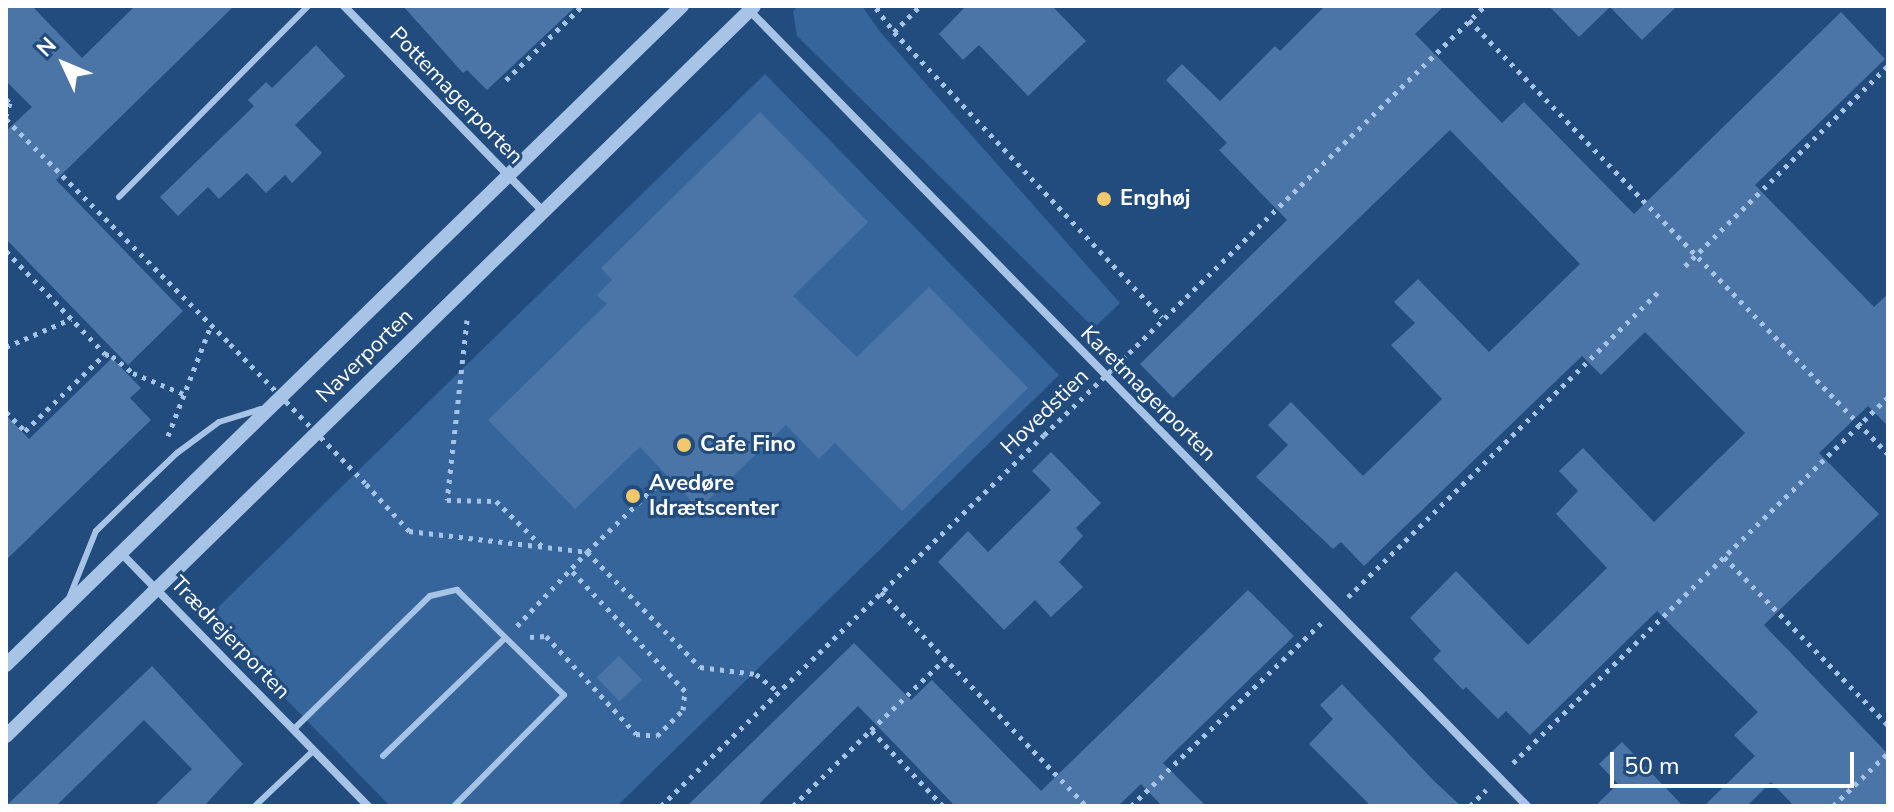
<!DOCTYPE html>
<meta charset="utf-8">
<style>
body{margin:0}
#map{position:relative;width:1894px;height:812px;overflow:hidden;background:#224c7e;font-family:"Nunito Sans",sans-serif}
div>[style]{position:absolute}
[style*='--x']{left:calc(var(--x)*1px);top:calc(var(--y)*1px);width:calc(var(--w)*1px);rotate:calc(var(--a)*1deg)}
.green>*{inset:0;background:#36659c}
.building>*{inset:0;background:#4b75a7;transform-origin:0 0}
.path>*{height:5px;margin-top:-2.5px;transform-origin:0;background:repeating-linear-gradient(90deg,#a7c4e6 0 4px,transparent 0 10px)}
.service>*{height:6px;margin:-3px;padding:0 3px;transform-origin:3px;border-radius:3px;background:#a7c4e6}
.minor>*{height:8px;margin:-4px;padding:0 4px;transform-origin:4px;border-radius:4px;background:#a7c4e6}
.tertiary>*{height:14px;margin:-7px;padding:0 7px;transform-origin:7px;border-radius:7px;background:#a7c4e6}
.path-bridge>*{height:5px;margin-top:-2.5px;transform-origin:0;background:repeating-linear-gradient(90deg,#a7c4e6 0 4px,transparent 0 10px)}
.dots>*{width:22px;height:22px;translate:-50% -50%;box-sizing:border-box;border:4px solid #224c7e;border-radius:50%}
span{translate:-50% -50%;white-space:nowrap;text-align:center;line-height:1.15;-webkit-text-stroke:6px #224c7e;paint-order:stroke}
.street-label{font-size:22px;color:#fff}
.poi-label{font-size:22px;color:#fff;font-weight:700}
.left{translate:0 -50%;text-align:left}
.frame{position:absolute;inset:0;border:8px solid #fff;pointer-events:none}
.north{position:absolute;left:24px;top:24px;width:80px;height:80px;-webkit-text-stroke:6px #224c7e;paint-order:stroke;rotate:314deg;font-size:22px;font-weight:700;line-height:32px;text-align:center;color:#fff}
.north::after{content:'';display:block;margin:auto;width:28px;height:36px;background:#fff;clip-path:polygon(50% 0,100% 100%,50% 72%,0 100%)}
.scale{position:absolute;left:1610px;top:752px;width:244px;height:36px;box-sizing:border-box;border:4px solid #fff;border-top:0;padding-left:10px;font-size:24px;line-height:28px;white-space:nowrap;color:#fff;-webkit-text-stroke:6px #224c7e;paint-order:stroke}
</style>
<div id="map">
<div class="green">
<div style="clip-path:polygon(797px 6px,865px 6px,864px 9px,881px 33px,1120px 303px,1094px 328px,797px 36px,793px 12px)"></div>
<div style="clip-path:polygon(765px 74px,1059px 375px,617px 806px,390px 806px,207px 618px)"></div>
</div>
<div class="building">
<div style="clip-path:polygon(6px 6px,32px 6px,82px 58px,135px 6px,234px 6px,56px 180px,183px 311px,128px 365px,6px 239px,6px 131px,32px 107px,6px 81px)"></div>
<div style="clip-path:polygon(403px 6px,576px 6px,487px 90px,467px 70px,463px 73px)"></div>
<div style="clip-path:polygon(966px 6px,1052px 6px,1086px 41px,1028px 96px,979px 45px,963px 60px,939px 34px)"></div>
<div style="clip-path:polygon(1325px 6px,1444px 6px,1415px 34px,1502px 123px,1524px 102px,1634px 214px,1841px 12px,1885px 59px,1755px 185px,1874px 307px,1888px 294px,1888px 426px,1868px 406px,1819px 453px,1879px 514px,1764px 625px,1888px 754px,1888px 806px,1794px 806px,1771px 782px,1747px 806px,1704px 806px,1755px 756px,1734px 735px,1758px 712px,1657px 611px,1530px 735px,1506px 711px,1498px 719px,1466px 687px,1463px 690px,1433px 659px,1441px 651px,1410px 618px,1456px 571px,1528px 645px,1607px 568px,1556px 514px,1578px 491px,1559px 471px,1583px 448px,1654px 522px,1745px 433px,1645px 332px,1601px 375px,1582px 356px,1364px 566px,1341px 542px,1333px 549px,1256px 477px,1288px 445px,1268px 425px,1291px 402px,1363px 476px,1442px 399px,1391px 345px,1415px 323px,1394px 302px,1418px 279px,1489px 352px,1580px 264px,1450px 130px,1173px 398px,1140px 364px,1287px 220px,1219px 150px,1227px 143px,1166px 80px,1182px 64px,1220px 101px,1275px 46px,1280px 51px)"></div>
<div style="clip-path:polygon(1549px 6px,1677px 6px,1642px 40px,1610px 7px,1579px 37px)"></div>
<div style="clip-path:polygon(316px 45px,345px 76px,295px 125px,322px 153px,292px 183px,285px 175px,266px 193px,247px 173px,219px 199px,208px 187px,178px 216px,160px 197px,254px 106px,248px 100px,266px 82px,272px 88px)"></div>
<div style="clip-path:polygon(760px 112px,868px 222px,793px 296px,857px 357px,929px 287px,1028px 388px,902px 511px,835px 443px,819px 459px,786px 425px,699px 509px,640px 447px,575px 509px,488px 420px,607px 304px,597px 295px,612px 280px,601px 268px)"></div>
<div style="clip-path:polygon(112px 358px,141px 388px,130px 398px,151px 420px,6px 560px,6px 415px,29px 439px)"></div>
<div style="clip-path:polygon(1051px 452px,1101px 503px,1076px 528px,1083px 536px,1059px 562px,1083px 587px,1051px 617px,1035px 600px,1004px 630px,938px 562px,968px 531px,988px 552px,1051px 490px,1032px 471px)"></div>
<div style="clip-path:polygon(1248px 590px,1294px 636px,1163px 763px,1206px 806px,1162px 806px,1141px 784px,1118px 806px,955px 806px,858px 706px,757px 806px,687px 806px,854px 643px,911px 700px,932px 680px,1041px 791px)"></div>
<div style="left:619px;top:656px;width:33px;height:31px;rotate:46deg"></div>
<div style="clip-path:polygon(152px 666px,243px 764px,204px 806px,154px 806px,192px 769px,144px 720px,56px 806px,6px 806px)"></div>
<div style="clip-path:polygon(1342px 684px,1434px 781px,1461px 806px,1371px 806px,1309px 744px,1333px 719px,1320px 705px)"></div>
<div style="clip-path:polygon(1622px 742px,1683px 806px,1595px 806px,1618px 784px,1599px 764px)"></div>
</div>
<div class="path">
<div style="--x:879;--y:6;--w:4;--a:146"></div>
<div style="--x:876;--y:8;--w:30;--a:53"></div>
<div style="--x:894;--y:32;--w:391;--a:46.8"></div>
<div style="--x:1469;--y:20;--w:603;--a:46.01"></div>
<div style="--x:894;--y:32;--w:37;--a:-45"></div>
<div style="--x:506;--y:80;--w:106;--a:-44.2"></div>
<div style="--x:6;--y:99;--w:6;--a:45"></div>
<div style="--x:10;--y:103;--w:13;--a:108"></div>
<div style="--x:6;--y:119;--w:317;--a:45.1"></div>
<div style="--x:6;--y:251;--w:143;--a:46.1"></div>
<div style="--x:105;--y:354;--w:7;--a:16"></div>
<div style="--x:112;--y:356;--w:27;--a:39"></div>
<div style="--x:133;--y:373;--w:55;--a:22.4"></div>
<div style="--x:1685;--y:266;--w:285;--a:-44.6"></div>
<div style="--x:467;--y:320;--w:181;--a:96.3"></div>
<div style="--x:447;--y:500;--w:49;--a:1.2"></div>
<div style="--x:496;--y:501;--w:64;--a:44.4"></div>
<div style="--x:6;--y:347;--w:71;--a:-23.3"></div>
<div style="--x:1129;--y:353;--w:496;--a:-44.3"></div>
<div style="--x:6;--y:412;--w:27;--a:45"></div>
<div style="--x:25;--y:431;--w:111;--a:-43.9"></div>
<div style="--x:168;--y:436;--w:119;--a:-68.8"></div>
<div style="--x:366;--y:484;--w:64;--a:47.5"></div>
<div style="--x:409;--y:531;--w:179;--a:6.7"></div>
<div style="--x:587;--y:552;--w:161;--a:45.5"></div>
<div style="--x:700;--y:667;--w:56;--a:7.1"></div>
<div style="--x:756;--y:674;--w:28;--a:39"></div>
<div style="--x:1724;--y:557;--w:235;--a:45.7"></div>
<div style="--x:881;--y:592;--w:296;--a:46.2"></div>
<div style="--x:1348;--y:597;--w:439;--a:-44.5"></div>
<div style="--x:517;--y:626;--w:102;--a:-46.6"></div>
<div style="--x:587;--y:552;--w:101;--a:-43.8"></div>
<div style="--x:530;--y:637;--w:16;--a:-4"></div>
<div style="--x:546;--y:636;--w:133;--a:47.4"></div>
<div style="--x:636;--y:734;--w:21;--a:5"></div>
<div style="--x:657;--y:736;--w:37;--a:-45"></div>
<div style="--x:683;--y:710;--w:19;--a:-84"></div>
<div style="--x:685;--y:691;--w:166;--a:-133.3"></div>
<div style="--x:1513;--y:763;--w:524;--a:-44.3"></div>
<div style="--x:661;--y:806;--w:533;--a:-44.09"></div>
<div style="--x:793;--y:806;--w:109;--a:-44.3"></div>
<div style="--x:943;--y:806;--w:105;--a:-133.5"></div>
<div style="--x:871;--y:730;--w:104;--a:-43.8"></div>
<div style="--x:1131;--y:806;--w:264;--a:-43.9"></div>
<div style="--x:1470;--y:806;--w:23;--a:-45"></div>
<div style="--x:1833;--y:806;--w:76;--a:-43.9"></div>
</div>
<div class="service">
<div style="--x:119;--y:197;--w:269;--a:-45.3"></div>
<div style="--x:69;--y:598;--w:72;--a:-68.1"></div>
<div style="--x:96;--y:531;--w:50;--a:-44.2"></div>
<div style="--x:132;--y:496;--w:62;--a:-43.7"></div>
<div style="--x:177;--y:453;--w:52;--a:-36.4"></div>
<div style="--x:219;--y:422;--w:44;--a:-17.2"></div>
<div style="--x:294;--y:729;--w:190;--a:-44.4"></div>
<div style="--x:430;--y:596;--w:28;--a:-13"></div>
<div style="--x:457;--y:590;--w:150;--a:44.5"></div>
<div style="--x:564;--y:695;--w:156;--a:134.7"></div>
<div style="--x:383;--y:756;--w:170;--a:-44"></div>
<div style="--x:255;--y:806;--w:81;--a:-43.5"></div>
</div>
<div class="minor">
<div style="--x:344;--y:6;--w:286;--a:45.9"></div>
<div style="--x:748;--y:9;--w:1114;--a:45.65"></div>
<div style="--x:120;--y:552;--w:355;--a:45.7"></div>
</div>
<div class="tertiary">
<div style="--x:6;--y:665;--w:944;--a:-44.27"></div>
<div style="--x:6;--y:736;--w:1045;--a:-44.3"></div>
</div>
<div class="path-bridge">
<div style="--x:230;--y:344;--w:195;--a:45.8"></div>
<div style="--x:1044;--y:435;--w:118;--a:-44"></div>
</div>
<div class="dots">
<div style="left:1104px;top:199px;background:#f2c86a"></div>
<div style="left:684px;top:445px;background:#f2c86a"></div>
<div style="left:633px;top:496px;background:#f2c86a"></div>
</div>
<div class="street-label">
<span style="left:456px;top:96px;rotate:46deg">Pottemagerporten</span>
<span style="left:365px;top:356px;rotate:-44deg">Naverporten</span>
<span style="left:1148px;top:394px;rotate:45deg">Karetmagerporten</span>
<span style="left:1045px;top:412px;rotate:-44deg">Hovedstien</span>
<span style="left:230px;top:638px;rotate:46deg">Trædrejerporten</span>
</div>
<div class="poi-label">
<span class="left" style="left:1120px;top:199px">Enghøj</span>
<span class="left" style="left:700px;top:445px">Cafe Fino</span>
<span class="left" style="left:649px;top:496px">Avedøre<br>Idrætscenter</span>
</div>
<div class="frame"></div>
<div class="north">N</div>
<div class="scale">50 m</div>
</div>
